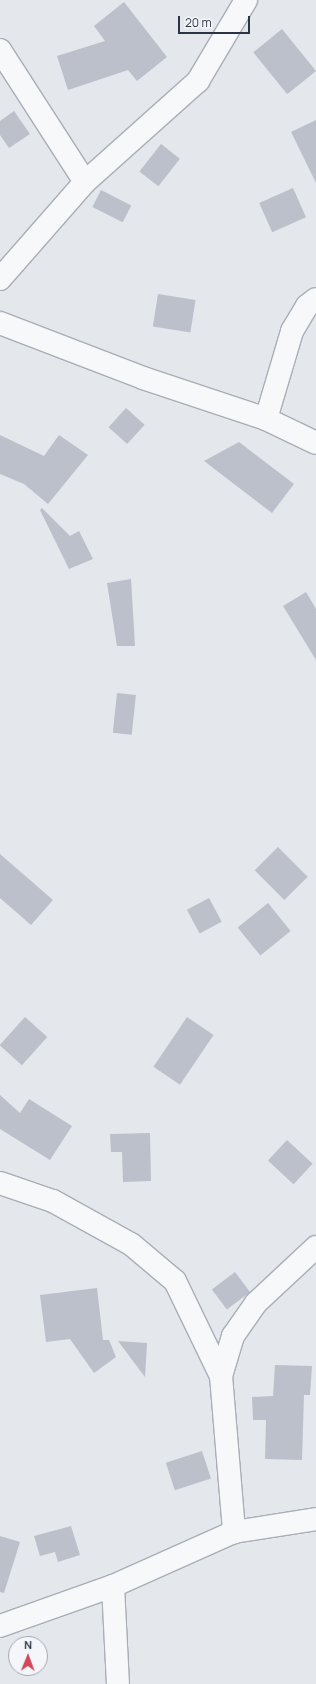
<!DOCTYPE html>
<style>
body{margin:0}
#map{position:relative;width:316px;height:1684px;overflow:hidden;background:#e4e7ec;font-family:Manrope,sans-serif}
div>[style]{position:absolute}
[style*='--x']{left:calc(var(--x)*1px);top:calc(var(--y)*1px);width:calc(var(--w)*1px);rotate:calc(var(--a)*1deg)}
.building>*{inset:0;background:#bbc0ca;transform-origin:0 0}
.roads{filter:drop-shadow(1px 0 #a9aeb7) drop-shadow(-1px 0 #a9aeb7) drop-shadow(0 1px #a9aeb7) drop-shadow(0 -1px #a9aeb7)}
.minor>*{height:22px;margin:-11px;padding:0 11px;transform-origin:11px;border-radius:11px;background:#f7f8fa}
span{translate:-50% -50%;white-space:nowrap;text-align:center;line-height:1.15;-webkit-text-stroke:3px #f4f6f9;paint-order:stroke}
.north{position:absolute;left:8px;top:1636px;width:40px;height:40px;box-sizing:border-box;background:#f4f6f9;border:1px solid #a4a8b1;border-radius:50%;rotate:1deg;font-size:11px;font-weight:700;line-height:16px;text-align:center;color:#2b3445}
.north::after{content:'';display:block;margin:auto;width:14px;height:18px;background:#d1495b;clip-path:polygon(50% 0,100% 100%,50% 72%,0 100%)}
.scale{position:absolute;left:178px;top:16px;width:72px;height:18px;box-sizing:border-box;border:2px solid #2b3445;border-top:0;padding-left:5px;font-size:12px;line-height:14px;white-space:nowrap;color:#2b3445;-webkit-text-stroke:3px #f4f6f9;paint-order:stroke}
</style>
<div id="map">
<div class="building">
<div style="clip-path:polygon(124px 2px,167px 57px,137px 81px,128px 70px,68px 90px,57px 56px,105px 41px,94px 26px)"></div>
<div style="left:282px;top:29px;width:54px;height:37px;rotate:51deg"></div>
<div style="clip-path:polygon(14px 111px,30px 134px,9px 148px,0 135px,0 121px)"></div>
<div style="clip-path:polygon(316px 120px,316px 183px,291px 132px)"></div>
<div style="left:161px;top:144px;width:24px;height:35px;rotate:38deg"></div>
<div style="left:293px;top:188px;width:32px;height:37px;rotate:66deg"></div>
<div style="left:101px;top:190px;width:34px;height:19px;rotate:27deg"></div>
<div style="left:158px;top:294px;width:38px;height:33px;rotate:9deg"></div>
<div style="left:126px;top:408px;width:25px;height:26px;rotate:42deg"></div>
<div style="clip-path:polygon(0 435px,44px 456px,59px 435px,88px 455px,48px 504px,24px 484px,0 474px)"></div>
<div style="clip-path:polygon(239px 442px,294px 484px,272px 513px,204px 461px)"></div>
<div style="clip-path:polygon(42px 508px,70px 536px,79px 531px,93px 559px,69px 569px,40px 510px)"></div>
<div style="clip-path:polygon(131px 579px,135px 646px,117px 646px,107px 583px)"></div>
<div style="clip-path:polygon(306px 592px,316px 609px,316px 660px,283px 606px)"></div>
<div style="left:117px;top:693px;width:19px;height:40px;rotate:6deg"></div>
<div style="left:278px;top:847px;width:42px;height:33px;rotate:45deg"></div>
<div style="clip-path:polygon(0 854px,53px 900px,31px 925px,0 898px)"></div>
<div style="left:209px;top:898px;width:27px;height:25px;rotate:62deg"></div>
<div style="left:268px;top:903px;width:36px;height:39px;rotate:51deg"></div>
<div style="left:25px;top:1017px;width:30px;height:38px;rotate:42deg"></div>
<div style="left:187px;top:1017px;width:32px;height:60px;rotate:34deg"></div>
<div style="clip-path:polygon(0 1095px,20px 1113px,29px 1099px,72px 1126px,50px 1160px,0 1129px)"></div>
<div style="clip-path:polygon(150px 1133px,151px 1181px,123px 1182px,122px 1152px,111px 1152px,110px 1134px)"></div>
<div style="left:287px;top:1140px;width:35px;height:28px;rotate:43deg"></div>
<div style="left:235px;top:1272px;width:25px;height:29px;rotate:53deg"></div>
<div style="clip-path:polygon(97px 1288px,103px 1340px,109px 1340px,116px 1357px,94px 1373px,70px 1339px,46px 1342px,40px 1295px)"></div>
<div style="clip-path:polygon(118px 1341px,147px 1343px,145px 1377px)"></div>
<div style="clip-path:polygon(275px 1365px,312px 1366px,310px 1395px,304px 1395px,302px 1460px,265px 1459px,266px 1420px,253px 1420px,252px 1397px,273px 1396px)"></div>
<div style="left:202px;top:1451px;width:29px;height:38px;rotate:72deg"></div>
<div style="clip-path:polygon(71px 1526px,80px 1555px,58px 1562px,55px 1552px,40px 1556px,34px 1536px)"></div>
<div style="clip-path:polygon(0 1536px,20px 1542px,4px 1593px,0 1592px)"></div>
</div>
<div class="roads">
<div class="minor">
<div style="--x:0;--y:50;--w:157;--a:57.2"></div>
<div style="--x:0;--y:279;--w:129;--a:-48.8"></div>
<div style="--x:85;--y:182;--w:152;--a:-41.8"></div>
<div style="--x:198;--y:81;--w:94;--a:-59.3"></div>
<div style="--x:0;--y:323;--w:153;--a:21"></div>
<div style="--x:143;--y:378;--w:130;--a:18.4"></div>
<div style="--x:266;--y:419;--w:55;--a:25.6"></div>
<div style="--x:266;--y:419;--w:92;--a:-73.5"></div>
<div style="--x:292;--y:331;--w:29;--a:-59"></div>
<div style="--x:307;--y:306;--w:11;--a:-38"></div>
<div style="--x:0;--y:1183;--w:56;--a:18.8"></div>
<div style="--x:53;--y:1201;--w:89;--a:28.9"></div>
<div style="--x:131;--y:1244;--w:57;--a:40.1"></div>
<div style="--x:175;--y:1281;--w:106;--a:64.2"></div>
<div style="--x:221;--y:1376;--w:157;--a:85.2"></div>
<div style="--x:221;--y:1376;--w:42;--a:-73.3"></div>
<div style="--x:233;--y:1336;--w:40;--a:-55.1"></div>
<div style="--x:256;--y:1303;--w:82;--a:-43"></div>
<div style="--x:113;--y:1586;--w:98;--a:87.1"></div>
<div style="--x:0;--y:1626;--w:120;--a:-19.5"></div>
<div style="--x:113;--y:1586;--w:133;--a:-24.1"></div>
<div style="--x:234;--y:1532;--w:83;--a:-9"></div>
</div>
</div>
<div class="north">N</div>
<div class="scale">20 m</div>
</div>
